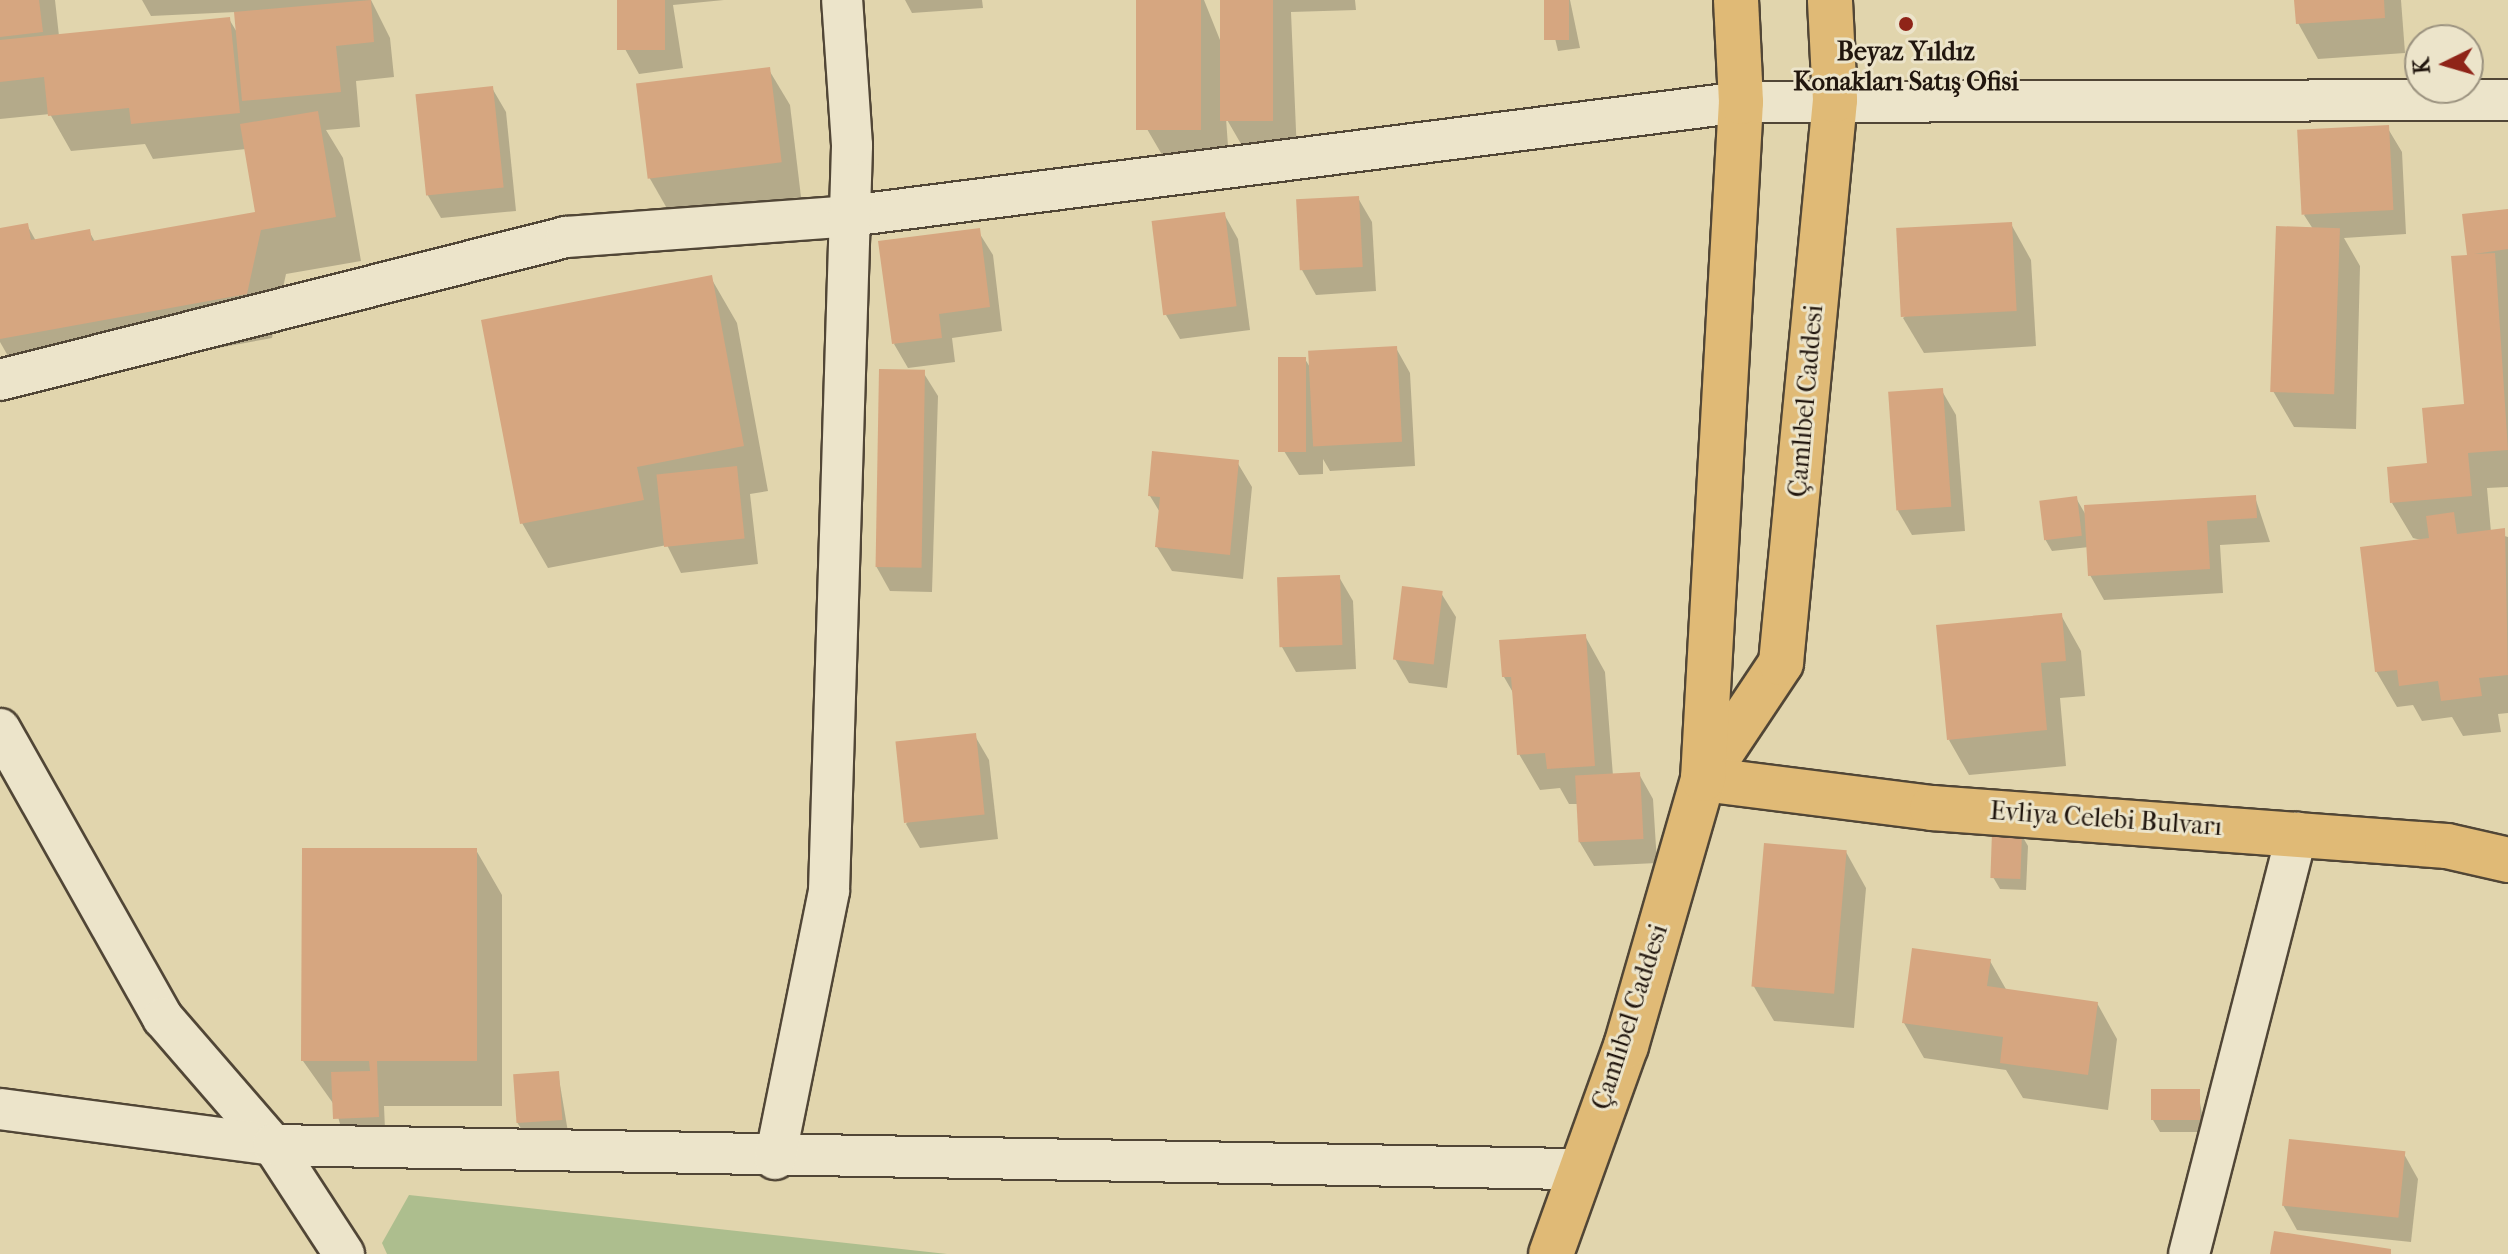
<!DOCTYPE html>
<meta charset="utf-8">
<style>
body{margin:0}
#map{position:relative;width:2508px;height:1254px;overflow:hidden;background:#e1d5ad;font-family:"IM FELL French Canon",serif}
div>[style]{position:absolute}
[style*='--x']{left:calc(var(--x)*1px);top:calc(var(--y)*1px);width:calc(var(--w)*1px);rotate:calc(var(--a)*1deg)}
.green>*{inset:0;background:#adbe8e}
.shadow>*{inset:0;background:#0003}
.building>*{inset:0;background:#d6a680;transform-origin:0 0}
.roads{filter:drop-shadow(2px 0 #514636) drop-shadow(-2px 0 #514636) drop-shadow(0 2px #514636) drop-shadow(0 -2px #514636)}
.street>*{height:40px;margin:-20px;padding:0 20px;transform-origin:20px;border-radius:20px;background:#ece4ca}
.primary>*{height:44px;margin:-22px;padding:0 22px;transform-origin:22px;border-radius:22px;background:#e0ba76}
.dots>*{width:22px;height:22px;translate:-50% -50%;box-sizing:border-box;border:4px solid #ece4ca;border-radius:50%}
span{translate:-50% -50%;white-space:nowrap;text-align:center;line-height:1.15;-webkit-text-stroke:6px #ece4ca;paint-order:stroke}
.poi-label{font-size:26px;color:#21160e;font-weight:700}
.street-label{font-size:26px;color:#21160e}
.north{position:absolute;left:2404px;top:24px;width:80px;height:80px;box-sizing:border-box;background:#ece4ca;border:2px solid #9b927f;border-radius:50%;rotate:265deg;font-size:22px;font-weight:700;line-height:32px;text-align:center;color:#21160e}
.north::after{content:'';display:block;margin:auto;width:28px;height:36px;background:#8f2418;clip-path:polygon(50% 0,100% 100%,50% 72%,0 100%)}
</style>
<div id="map">
<div class="green">
<div style="clip-path:polygon(409px 1195px,947px 1254px,387px 1254px,382px 1243px)"></div>
</div>
<div class="shadow">
<div style="clip-path:polygon(0 0,55px 0,59px 36px,229px 19px,238px 34px,236px 12px,151px 16px,142px 0,371px 0,390px 38px,394px 77px,356px 81px,360px 127px,326px 130px,343px 158px,361px 261px,286px 274px,272px 338px,24px 384px,0 342px,0 230px,27px 225px,36px 241px,89px 231px,95px 242px,258px 214px,246px 149px,153px 159px,145px 144px,71px 151px,50px 114px,0 119px)"></div>
<div style="clip-path:polygon(619px 0,724px 0,673px 5px,683px 68px,639px 74px,625px 49px)"></div>
<div style="clip-path:polygon(905px 0,982px 0,983px 8px,912px 13px)"></div>
<div style="clip-path:polygon(1138px 0,1204px 0,1220px 40px,1222px 0,1355px 0,1356px 10px,1291px 12px,1297px 154px,1248px 156px,1226px 118px,1229px 160px,1168px 165px,1147px 129px)"></div>
<div style="clip-path:polygon(1546px 0,1570px 0,1580px 48px,1558px 51px)"></div>
<div style="clip-path:polygon(2296px 0,2401px 0,2405px 53px,2318px 59px,2298px 23px)"></div>
<div style="clip-path:polygon(769px 70px,790px 105px,801px 197px,669px 212px,649px 177px)"></div>
<div style="clip-path:polygon(492px 88px,506px 112px,516px 211px,441px 218px,427px 194px)"></div>
<div style="clip-path:polygon(2387px 127px,2402px 152px,2406px 234px,2344px 238px,2360px 266px,2356px 429px,2294px 427px,2273px 391px,2313px 229px,2304px 215px)"></div>
<div style="clip-path:polygon(1358px 198px,1372px 222px,1376px 291px,1316px 295px,1302px 270px)"></div>
<div style="clip-path:polygon(2508px 211px,2508px 487px,2487px 488px,2491px 532px,2508px 537px,2508px 713px,2498px 714px,2501px 732px,2463px 736px,2452px 717px,2422px 721px,2413px 705px,2397px 707px,2376px 671px,2425px 541px,2413px 538px,2392px 503px,2429px 465px,2466px 406px,2470px 257px)"></div>
<div style="clip-path:polygon(1224px 214px,1238px 239px,1250px 330px,1180px 339px,1166px 315px)"></div>
<div style="clip-path:polygon(2011px 224px,2031px 260px,2036px 346px,1924px 353px,1903px 318px)"></div>
<div style="clip-path:polygon(978px 231px,993px 255px,1002px 331px,952px 338px,955px 362px,908px 368px,894px 344px)"></div>
<div style="clip-path:polygon(711px 278px,737px 323px,768px 491px,750px 494px,758px 564px,681px 573px,667px 545px,548px 568px,522px 523px)"></div>
<div style="clip-path:polygon(1396px 348px,1410px 373px,1415px 466px,1330px 471px,1323px 459px,1323px 474px,1299px 475px,1284px 451px,1305px 359px,1311px 369px)"></div>
<div style="clip-path:polygon(923px 372px,938px 396px,932px 592px,890px 591px,876px 566px)"></div>
<div style="clip-path:polygon(1942px 391px,1956px 415px,1965px 531px,1912px 535px,1898px 511px)"></div>
<div style="clip-path:polygon(1237px 462px,1252px 487px,1243px 579px,1172px 571px,1157px 547px,1161px 514px,1150px 496px)"></div>
<div style="clip-path:polygon(2255px 497px,2270px 542px,2220px 545px,2223px 593px,2104px 600px,2090px 575px,2089px 547px,2052px 551px,2045px 539px,2041px 502px,2076px 498px,2087px 517px)"></div>
<div style="clip-path:polygon(1339px 577px,1353px 601px,1356px 669px,1296px 672px,1282px 647px)"></div>
<div style="clip-path:polygon(1441px 593px,1456px 617px,1447px 688px,1409px 683px,1395px 659px)"></div>
<div style="clip-path:polygon(2061px 615px,2081px 651px,2085px 696px,2060px 698px,2066px 766px,1969px 775px,1949px 740px)"></div>
<div style="clip-path:polygon(1585px 636px,1605px 672px,1613px 776px,1639px 774px,1653px 799px,1657px 863px,1594px 866px,1579px 841px,1578px 804px,1569px 804px,1560px 788px,1540px 790px,1519px 754px,1515px 696px,1504px 677px)"></div>
<div style="clip-path:polygon(975px 736px,989px 760px,998px 839px,920px 848px,906px 824px)"></div>
<div style="clip-path:polygon(2021px 834px,2028px 846px,2026px 890px,2000px 889px,1993px 877px)"></div>
<div style="clip-path:polygon(476px 850px,502px 895px,502px 1106px,384px 1106px,385px 1129px,342px 1131px,335px 1106px,303px 1061px)"></div>
<div style="clip-path:polygon(1846px 852px,1866px 888px,1854px 1028px,1774px 1021px,1753px 985px)"></div>
<div style="clip-path:polygon(1990px 961px,2007px 991px,2097px 1003px,2117px 1039px,2108px 1110px,2023px 1098px,2006px 1070px,1924px 1058px,1904px 1023px)"></div>
<div style="clip-path:polygon(558px 1073px,568px 1132px,524px 1134px,517px 1122px)"></div>
<div style="clip-path:polygon(2198px 1091px,2205px 1132px,2160px 1132px,2153px 1120px)"></div>
<div style="clip-path:polygon(2404px 1154px,2418px 1179px,2411px 1242px,2297px 1230px,2283px 1205px)"></div>
</div>
<div class="building">
<div style="clip-path:polygon(0 0,39px 0,43px 32px,0 37px)"></div>
<div style="clip-path:polygon(371px 0,374px 42px,336px 46px,341px 92px,242px 101px,234px 12px)"></div>
<div style="left:617px;top:0;width:48px;height:50px"></div>
<div style="left:1136px;top:0;width:65px;height:130px"></div>
<div style="left:1220px;top:0;width:53px;height:121px"></div>
<div style="left:1544px;top:0;width:25px;height:40px"></div>
<div style="clip-path:polygon(2294px 0,2384px 0,2385px 18px,2296px 24px)"></div>
<div style="clip-path:polygon(230px 17px,240px 113px,131px 124px,129px 108px,48px 116px,44px 77px,0 82px,0 40px)"></div>
<div style="left:770px;top:67px;width:96px;height:135px;rotate:83deg"></div>
<div style="left:493px;top:86px;width:102px;height:78px;rotate:84deg"></div>
<div style="clip-path:polygon(318px 111px,336px 217px,261px 230px,247px 294px,0 339px,0 228px,28px 223px,31px 240px,90px 229px,92px 241px,255px 212px,240px 124px)"></div>
<div style="left:2389px;top:125px;width:85px;height:92px;rotate:87deg"></div>
<div style="left:1359px;top:196px;width:71px;height:63px;rotate:87deg"></div>
<div style="clip-path:polygon(2508px 209px,2508px 249px,2474px 254px,2495px 253px,2508px 450px,2468px 453px,2472px 496px,2390px 503px,2387px 467px,2427px 463px,2422px 408px,2464px 404px,2451px 256px,2467px 255px,2462px 214px)"></div>
<div style="left:1225px;top:212px;width:95px;height:74px;rotate:83deg"></div>
<div style="left:2012px;top:222px;width:89px;height:116px;rotate:87deg"></div>
<div style="left:2276px;top:226px;width:64px;height:166px;rotate:2deg"></div>
<div style="clip-path:polygon(980px 228px,990px 307px,939px 314px,942px 338px,892px 344px,878px 241px)"></div>
<div style="clip-path:polygon(712px 275px,744px 446px,637px 467px,644px 500px,520px 524px,481px 320px)"></div>
<div style="left:1397px;top:346px;width:96px;height:89px;rotate:87deg"></div>
<div style="left:1278px;top:357px;width:28px;height:95px"></div>
<div style="left:879px;top:369px;width:46px;height:198px;rotate:1deg"></div>
<div style="left:1943px;top:388px;width:119px;height:55px;rotate:86deg"></div>
<div style="clip-path:polygon(1152px 451px,1239px 460px,1230px 555px,1155px 547px,1160px 497px,1148px 496px)"></div>
<div style="left:737px;top:466px;width:73px;height:81px;rotate:84deg"></div>
<div style="clip-path:polygon(2256px 495px,2257px 518px,2207px 521px,2210px 569px,2088px 576px,2084px 505px)"></div>
<div style="left:2077px;top:496px;width:40px;height:38px;rotate:83deg"></div>
<div style="clip-path:polygon(2454px 512px,2457px 534px,2505px 528px,2508px 675px,2479px 678px,2482px 696px,2441px 701px,2438px 681px,2399px 686px,2397px 670px,2375px 672px,2360px 547px,2429px 538px,2426px 516px)"></div>
<div style="left:1340px;top:575px;width:70px;height:63px;rotate:88deg"></div>
<div style="left:1402px;top:586px;width:41px;height:74px;rotate:7deg"></div>
<div style="clip-path:polygon(2062px 613px,2066px 661px,2041px 663px,2047px 730px,1947px 740px,1936px 625px)"></div>
<div style="clip-path:polygon(1586px 634px,1595px 766px,1547px 769px,1545px 753px,1517px 755px,1511px 677px,1502px 677px,1499px 640px)"></div>
<div style="left:976px;top:733px;width:82px;height:81px;rotate:84deg"></div>
<div style="left:1640px;top:772px;width:67px;height:65px;rotate:87deg"></div>
<div style="left:1992px;top:832px;width:30px;height:46px;rotate:2deg"></div>
<div style="left:1764px;top:843px;width:83px;height:144px;rotate:5deg"></div>
<div style="clip-path:polygon(302px 848px,477px 848px,477px 1061px,377px 1061px,379px 1117px,333px 1119px,331px 1072px,370px 1071px,369px 1061px,301px 1061px)"></div>
<div style="clip-path:polygon(1912px 948px,1991px 959px,1987px 986px,2098px 1002px,2088px 1075px,2000px 1063px,2003px 1037px,1902px 1023px)"></div>
<div style="left:559px;top:1071px;width:49px;height:46px;rotate:86deg"></div>
<div style="left:2151px;top:1089px;width:49px;height:31px"></div>
<div style="left:2289px;top:1139px;width:117px;height:67px;rotate:6deg"></div>
<div style="clip-path:polygon(2274px 1231px,2391px 1249px,2391px 1254px,2270px 1254px)"></div>
</div>
<div class="roads">
<div class="street">
<div style="--x:0;--y:380;--w:584;--a:-14.18"></div>
<div style="--x:566;--y:237;--w:284;--a:-4.2"></div>
<div style="--x:849;--y:216;--w:899;--a:-7.28"></div>
<div style="--x:1741;--y:102;--w:767;--a:-0.15"></div>
<div style="--x:0;--y:729;--w:332;--a:60.6"></div>
<div style="--x:163;--y:1018;--w:168;--a:49.1"></div>
<div style="--x:273;--y:1145;--w:130;--a:56.9"></div>
<div style="--x:0;--y:1109;--w:275;--a:7.5"></div>
<div style="--x:273;--y:1145;--w:1303;--a:1.06"></div>
<div style="--x:775;--y:1159;--w:273;--a:-78.6"></div>
<div style="--x:829;--y:891;--w:746;--a:-88.23"></div>
<div style="--x:852;--y:145;--w:145;--a:-93.9"></div>
<div style="--x:2189;--y:1254;--w:435;--a:-75.6"></div>
</div>
<div class="primary">
<div style="--x:1705;--y:777;--w:137;--a:-56.3"></div>
<div style="--x:1781;--y:663;--w:566;--a:-84.52"></div>
<div style="--x:1835;--y:100;--w:100;--a:-92.9"></div>
<div style="--x:1703;--y:779;--w:231;--a:7.2"></div>
<div style="--x:1932;--y:808;--w:516;--a:4.22"></div>
<div style="--x:2447;--y:846;--w:63;--a:12.9"></div>
<div style="--x:1551;--y:1254;--w:221;--a:-70.2"></div>
<div style="--x:1626;--y:1046;--w:278;--a:-73.9"></div>
<div style="--x:1703;--y:779;--w:678;--a:-86.79"></div>
<div style="--x:1741;--y:102;--w:102;--a:-92.8"></div>
</div>
</div>
<div class="dots">
<div style="left:1906px;top:24px;background:#8f2418"></div>
</div>
<div class="poi-label">
<span style="left:1906px;top:67px">Beyaz Yıldız<br>Konakları Satış Ofisi</span>
</div>
<div class="street-label">
<span style="left:1806px;top:401px;rotate:-85deg">Çamlıbel Caddesi</span>
<span style="left:2106px;top:819px;rotate:4deg">Evliya Celebi Bulvarı</span>
<span style="left:1630px;top:1017px;rotate:-72deg">Çamlıbel Caddesi</span>
</div>
<div class="north">K</div>
</div>
